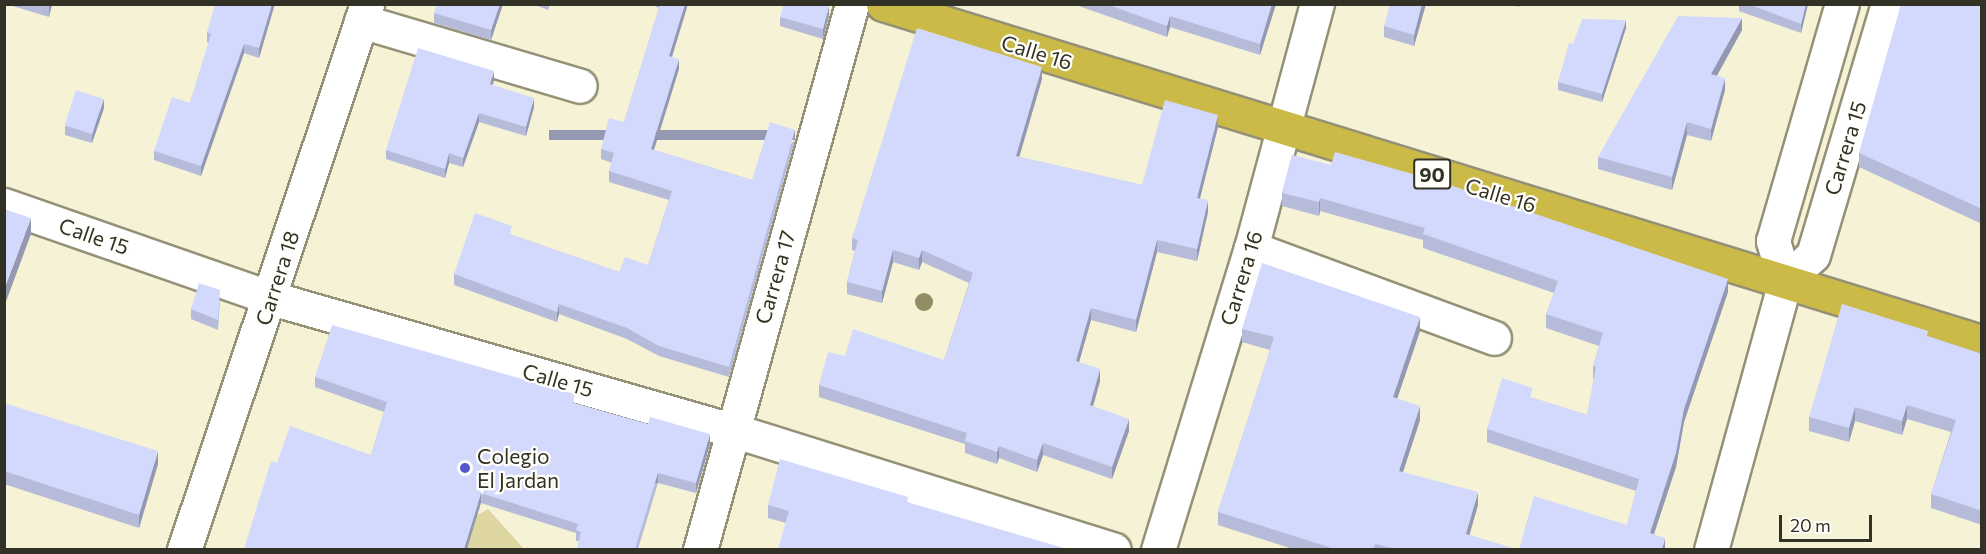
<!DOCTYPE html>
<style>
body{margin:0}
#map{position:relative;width:1986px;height:554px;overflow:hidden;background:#f6f2d6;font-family:Commissioner,sans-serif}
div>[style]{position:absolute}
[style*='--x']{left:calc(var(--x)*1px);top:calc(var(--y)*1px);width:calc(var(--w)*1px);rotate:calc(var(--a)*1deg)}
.green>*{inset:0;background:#ded6a0}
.roads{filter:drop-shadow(2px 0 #949177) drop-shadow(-2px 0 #949177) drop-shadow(0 2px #949177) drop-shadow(0 -2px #949177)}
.street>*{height:33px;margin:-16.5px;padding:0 16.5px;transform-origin:16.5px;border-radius:16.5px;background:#fff}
.highway>*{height:33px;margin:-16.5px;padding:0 16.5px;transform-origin:16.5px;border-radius:16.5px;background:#cbba47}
.trees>*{width:18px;height:18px;margin:-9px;border-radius:50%;background:#938d65}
.wall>*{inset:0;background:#b5bbd9}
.shaded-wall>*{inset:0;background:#9498b0;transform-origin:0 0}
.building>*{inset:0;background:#d3d9fc;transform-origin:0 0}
.dots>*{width:16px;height:16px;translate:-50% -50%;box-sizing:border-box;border:3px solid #fffef9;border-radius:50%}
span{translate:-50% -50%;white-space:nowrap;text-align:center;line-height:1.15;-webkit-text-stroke:4.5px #fffef9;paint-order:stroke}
.shield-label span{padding:2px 4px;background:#fffef9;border:2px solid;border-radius:4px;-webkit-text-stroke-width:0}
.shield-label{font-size:20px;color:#323126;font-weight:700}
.street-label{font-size:21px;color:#323126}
.poi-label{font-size:21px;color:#323126}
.left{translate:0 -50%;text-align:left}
.frame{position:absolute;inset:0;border:6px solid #323126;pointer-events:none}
.scale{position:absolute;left:1779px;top:515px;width:93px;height:27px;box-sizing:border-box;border:3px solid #323126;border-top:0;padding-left:8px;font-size:18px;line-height:21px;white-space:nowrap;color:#323126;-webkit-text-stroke:4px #fffef9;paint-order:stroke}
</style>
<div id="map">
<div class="green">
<div style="clip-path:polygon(488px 509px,524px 549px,416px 550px)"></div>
</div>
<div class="roads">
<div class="street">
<div style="--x:361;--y:21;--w:228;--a:16.5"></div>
<div style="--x:4;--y:205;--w:283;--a:19.2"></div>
<div style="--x:271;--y:298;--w:480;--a:16"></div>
<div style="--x:732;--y:430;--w:400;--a:17.4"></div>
<div style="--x:1251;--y:248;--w:259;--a:20.3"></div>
<div style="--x:1785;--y:281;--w:42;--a:-106.7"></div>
<div style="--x:1773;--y:241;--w:247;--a:-73.8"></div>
<div style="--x:184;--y:550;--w:576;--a:-71.47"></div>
<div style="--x:700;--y:550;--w:567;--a:-74.44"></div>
<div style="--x:1158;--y:550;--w:316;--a:-72.9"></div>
<div style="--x:1251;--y:248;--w:253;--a:-74.9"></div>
<div style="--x:1711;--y:550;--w:279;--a:-74.6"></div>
<div style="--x:1785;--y:281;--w:38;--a:-43"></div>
<div style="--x:1813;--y:255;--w:262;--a:-73.4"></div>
</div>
<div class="highway">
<div style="--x:883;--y:4;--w:1150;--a:17.1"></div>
</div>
</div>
<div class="trees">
<div style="left:924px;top:302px"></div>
</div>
<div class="wall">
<div style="clip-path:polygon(6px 4px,52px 4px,49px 17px)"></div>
<div style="clip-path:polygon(274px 4px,274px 7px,259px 58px,244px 53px,201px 176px,154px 160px,154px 151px,190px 103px,209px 43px,207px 42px,207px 32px)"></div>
<div style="clip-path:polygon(503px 4px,491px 40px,434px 23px,434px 13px)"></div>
<div style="clip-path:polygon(533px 4px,550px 4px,548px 10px)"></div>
<div style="clip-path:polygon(650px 4px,688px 4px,672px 57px,679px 69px,654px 150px,752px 180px,795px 140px,729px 377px,659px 356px,627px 339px,559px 314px,557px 322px,454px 285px,454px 274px,512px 235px,619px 272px,648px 265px,669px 200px,609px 182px,609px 171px,612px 163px,601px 159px,601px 149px,624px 122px,659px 8px)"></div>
<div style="clip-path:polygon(1073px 4px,1276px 4px,1260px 55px,1170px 27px,1167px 37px)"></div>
<div style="clip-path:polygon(1426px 4px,1414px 46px,1384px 37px,1384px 26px)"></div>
<div style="clip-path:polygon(1509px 4px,1520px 4px,1519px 7px)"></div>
<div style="clip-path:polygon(1739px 4px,1808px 4px,1801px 33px,1739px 11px)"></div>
<div style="clip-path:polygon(1982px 4px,1982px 224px,1859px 167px,1859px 153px)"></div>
<div style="clip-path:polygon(829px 16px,823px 39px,780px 26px,780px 17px)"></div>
<div style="clip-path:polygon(1626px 28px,1602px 102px,1558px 90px,1558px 82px,1573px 44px)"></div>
<div style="clip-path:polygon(1742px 30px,1717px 76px,1725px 90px,1711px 141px,1687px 135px,1672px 190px,1598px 169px,1598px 157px)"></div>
<div style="clip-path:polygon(1042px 79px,1019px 157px,1142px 185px,1218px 127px,1200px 198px,1208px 212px,1197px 261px,1157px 252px,1136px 332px,1091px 320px,1079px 362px,1100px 381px,1093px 406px,1129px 431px,1112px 479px,1043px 455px,1037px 472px,999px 458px,997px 464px,965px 453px,965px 444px,819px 397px,819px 385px,845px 356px,944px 360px,969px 283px,922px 262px,919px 270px,893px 262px,882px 303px,847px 294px,847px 282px,855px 251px,852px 250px,852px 238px)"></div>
<div style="clip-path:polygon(494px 80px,493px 85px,534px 107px,526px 136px,479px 122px,463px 167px,449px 163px,445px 178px,386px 159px,386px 150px)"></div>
<div style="clip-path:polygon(104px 108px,92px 143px,65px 135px,65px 125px)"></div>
<div style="clip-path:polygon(1292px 155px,1728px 292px,1684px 422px,1676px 467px,1654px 534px,1665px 549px,1627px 525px,1636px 491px,1487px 442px,1487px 429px,1533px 398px,1587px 415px,1594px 380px,1593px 379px,1593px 366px,1599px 346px,1546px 328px,1546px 314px,1554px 293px,1423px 248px,1423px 240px,1320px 211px,1319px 216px,1282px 206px,1282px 193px)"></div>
<div style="clip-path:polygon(220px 300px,218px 330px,191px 319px,191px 309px)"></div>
<div style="clip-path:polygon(1242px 329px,1420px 331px,1397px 399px,1420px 420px,1403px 472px,1478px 505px,1469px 535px,1515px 549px,1293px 549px,1218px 525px,1218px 512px,1270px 350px,1242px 342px)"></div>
<div style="clip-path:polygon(1928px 336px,1982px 354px,1982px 525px,1931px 508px,1931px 494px,1951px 432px,1907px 419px,1902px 435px,1855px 421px,1849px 442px,1809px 431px,1809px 417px)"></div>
<div style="clip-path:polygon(315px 377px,575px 403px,710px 444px,696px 493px,658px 483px,638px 549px,577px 549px,579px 541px,576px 541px,576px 533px,481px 503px,277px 463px,371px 455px,384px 412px,315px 387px)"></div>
<div style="clip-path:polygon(4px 403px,158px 464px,139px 528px,4px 484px)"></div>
<div style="clip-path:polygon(908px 497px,786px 523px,768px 518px,768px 505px)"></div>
</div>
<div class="shaded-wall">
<div style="clip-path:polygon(49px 4px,52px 4px,49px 17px)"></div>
<div style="clip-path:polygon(272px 4px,274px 4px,274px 7px,259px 58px,259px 48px)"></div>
<div style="clip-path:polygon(500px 4px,503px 4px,491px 40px,491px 30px)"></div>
<div style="clip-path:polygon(685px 4px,688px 4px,669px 66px,669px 56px)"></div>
<div style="clip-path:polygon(1272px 4px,1276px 4px,1260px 55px,1260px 44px)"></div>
<div style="clip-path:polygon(1422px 4px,1426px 4px,1414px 46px,1414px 35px)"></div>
<div style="clip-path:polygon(1806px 4px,1808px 4px,1801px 33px,1801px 24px)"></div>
<div style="clip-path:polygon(829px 6px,829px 16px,823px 39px,823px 29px)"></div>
<div style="clip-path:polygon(1170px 16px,1170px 27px,1167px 37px,1167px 26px)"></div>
<div style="clip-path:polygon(1742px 18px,1742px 30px,1711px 86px,1711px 74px)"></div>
<div style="clip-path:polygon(1626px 20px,1626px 28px,1602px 102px,1602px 94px)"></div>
<div style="clip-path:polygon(244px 44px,244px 53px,201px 176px,201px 166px)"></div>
<div style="clip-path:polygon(679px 59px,679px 69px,651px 159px,651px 149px)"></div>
<div style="clip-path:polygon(1042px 67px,1042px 79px,1016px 168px,1016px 156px)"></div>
<div style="clip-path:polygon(494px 71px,494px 80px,490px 93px,490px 84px)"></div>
<div style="clip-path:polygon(1725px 78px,1725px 90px,1711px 141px,1711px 129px)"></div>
<div style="clip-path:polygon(534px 98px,534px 107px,526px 136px,526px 127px)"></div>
<div style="clip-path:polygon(104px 99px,104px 108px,92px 143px,92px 134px)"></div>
<div style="clip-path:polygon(479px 113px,479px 122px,463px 167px,463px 158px)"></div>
<div style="clip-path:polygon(1218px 115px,1218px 127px,1197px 210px,1197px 198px)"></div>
<div style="clip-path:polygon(1687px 122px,1687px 135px,1672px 190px,1672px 177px)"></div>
<div style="left:795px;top:130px;width:10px;height:246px;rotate:90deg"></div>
<div style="clip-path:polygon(449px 153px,449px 163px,445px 178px,445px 169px)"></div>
<div style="clip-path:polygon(1320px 198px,1320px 211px,1319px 216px,1319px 202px)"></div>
<div style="clip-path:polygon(1208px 200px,1208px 212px,1197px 261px,1197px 249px)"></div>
<div style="clip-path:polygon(31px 218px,31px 234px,4px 307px,4px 290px)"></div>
<div style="clip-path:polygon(1157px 240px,1157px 252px,1136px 332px,1136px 320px)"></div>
<div style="clip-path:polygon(893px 250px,893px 262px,882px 303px,882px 291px)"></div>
<div style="clip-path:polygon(922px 250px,922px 262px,919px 270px,919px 258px)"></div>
<div style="clip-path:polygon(1728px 279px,1728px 292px,1684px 422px,1676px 467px,1650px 546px,1650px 533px,1684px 409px)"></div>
<div style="clip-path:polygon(559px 304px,559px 314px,557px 322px,557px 312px)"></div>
<div style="clip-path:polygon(1091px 308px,1091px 320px,1076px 373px,1076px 361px)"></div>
<div style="clip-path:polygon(1420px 317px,1420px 331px,1393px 411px,1393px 397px)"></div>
<div style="clip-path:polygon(1100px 369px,1100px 381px,1090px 417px,1090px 405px)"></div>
<div style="clip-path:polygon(1907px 405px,1907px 419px,1902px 435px,1902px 421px)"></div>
<div style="clip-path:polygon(1420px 406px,1420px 420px,1399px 484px,1399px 471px)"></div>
<div style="clip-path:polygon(1855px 407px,1855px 421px,1849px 442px,1849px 428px)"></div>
<div style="clip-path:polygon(1129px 419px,1129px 431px,1112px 479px,1112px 467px)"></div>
<div style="clip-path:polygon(710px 434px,710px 444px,696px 493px,696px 483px)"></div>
<div style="clip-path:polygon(1043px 443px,1043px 455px,1037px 472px,1037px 460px)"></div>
<div style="clip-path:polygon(999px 446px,999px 458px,997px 464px,997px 452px)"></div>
<div style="clip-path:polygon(158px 451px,158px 464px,139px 528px,139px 515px)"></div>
<div style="left:658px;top:473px;width:10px;height:79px;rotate:90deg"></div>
<div style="clip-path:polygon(1478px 492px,1478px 505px,1466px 547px,1466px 534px)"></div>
<div style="clip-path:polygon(481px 493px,481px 503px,467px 549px,464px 549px)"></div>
<div style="clip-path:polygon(1665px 538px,1665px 549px,1662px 549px)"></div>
</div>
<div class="building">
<div style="clip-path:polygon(215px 4px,272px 4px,259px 48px,244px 44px,201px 166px,154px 151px,172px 97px,190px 103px,211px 34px,207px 32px)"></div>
<div style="clip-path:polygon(437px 4px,500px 4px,491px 30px,434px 13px)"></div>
<div style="clip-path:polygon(660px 4px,685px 4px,669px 56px,679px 59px,651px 149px,752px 180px,770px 122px,795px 130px,729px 367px,659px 346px,627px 328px,559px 304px,557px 312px,454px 274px,475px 213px,512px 226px,510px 234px,619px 272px,625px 257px,648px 265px,672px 191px,609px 171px,614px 153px,601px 149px,609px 118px,624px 122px)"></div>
<div style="clip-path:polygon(784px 4px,824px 4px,829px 6px,823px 29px,780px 17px)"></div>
<div style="clip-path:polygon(1106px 4px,1272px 4px,1260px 44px,1170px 16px,1167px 26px)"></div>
<div style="clip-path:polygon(1390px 4px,1422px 4px,1414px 35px,1384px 26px)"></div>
<div style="clip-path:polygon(1748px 4px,1806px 4px,1801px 24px)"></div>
<div style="clip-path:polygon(1901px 4px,1982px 4px,1982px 209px,1859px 153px)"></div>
<div style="clip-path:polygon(1678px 16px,1742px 18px,1711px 74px,1725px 78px,1711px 129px,1687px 122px,1672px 177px,1598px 157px)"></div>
<div style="clip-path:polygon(1582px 19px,1626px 20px,1602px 94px,1558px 82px,1569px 43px,1573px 44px)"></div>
<div style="clip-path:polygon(917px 28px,1042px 67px,1016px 156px,1142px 185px,1165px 100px,1218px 115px,1197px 198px,1208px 200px,1197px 249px,1157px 240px,1136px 320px,1091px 308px,1076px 361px,1100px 369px,1090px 405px,1129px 419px,1112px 467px,1043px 443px,1037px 460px,999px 446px,997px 452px,965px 441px,967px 433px,819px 385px,828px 352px,845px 356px,853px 329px,944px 360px,973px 273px,922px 250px,919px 258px,893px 250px,882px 291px,847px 282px,858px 240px,852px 238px)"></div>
<div style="clip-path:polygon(418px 48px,494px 71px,490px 84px,534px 98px,526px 127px,479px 113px,463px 158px,449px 153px,445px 169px,386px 150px)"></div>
<div style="left:76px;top:90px;width:29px;height:37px;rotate:18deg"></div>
<div style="clip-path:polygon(1335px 152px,1441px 182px,1728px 279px,1684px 409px,1676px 453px,1650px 533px,1665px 538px,1662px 549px,1519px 549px,1534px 496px,1627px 525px,1639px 479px,1487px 429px,1502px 378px,1533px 388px,1530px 397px,1587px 415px,1596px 367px,1593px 366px,1603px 333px,1546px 314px,1558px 281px,1423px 234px,1425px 228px,1320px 198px,1319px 202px,1282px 193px,1292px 155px,1331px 165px)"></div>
<div style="clip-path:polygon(4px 209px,31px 218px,4px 290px)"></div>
<div style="clip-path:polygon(1262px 263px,1420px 317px,1393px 397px,1420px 406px,1399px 471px,1478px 492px,1466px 534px,1515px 549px,1396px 549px,1375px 544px,1373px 549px,1335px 549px,1218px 512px,1274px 337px,1242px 329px)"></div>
<div style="clip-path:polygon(199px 283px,220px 290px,218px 320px,191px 309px)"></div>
<div style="clip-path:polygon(1842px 304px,1928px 331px,1927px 336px,1982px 354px,1982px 511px,1931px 494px,1956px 420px,1907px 405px,1902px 421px,1855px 407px,1849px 428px,1809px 417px)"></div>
<div style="clip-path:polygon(332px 325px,575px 394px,573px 403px,648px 424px,650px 417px,710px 434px,696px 483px,658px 473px,635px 549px,577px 549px,581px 532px,576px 530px,578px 524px,481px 493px,464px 549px,244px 549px,271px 461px,277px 463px,290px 426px,371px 455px,387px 402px,315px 377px)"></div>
<div style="clip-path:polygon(4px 403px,158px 451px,139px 515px,4px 471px)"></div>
<div style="clip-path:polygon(780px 459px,908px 497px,907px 502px,1067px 549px,778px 549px,789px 511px,768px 505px)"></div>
</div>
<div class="dots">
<div style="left:465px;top:468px;background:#5556cd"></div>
</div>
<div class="shield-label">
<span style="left:1432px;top:174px">90</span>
</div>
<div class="street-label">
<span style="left:1037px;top:52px;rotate:17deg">Calle 16</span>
<span style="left:1845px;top:148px;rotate:-73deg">Carrera 15</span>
<span style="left:1501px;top:195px;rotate:17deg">Calle 16</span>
<span style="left:94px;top:236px;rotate:19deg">Calle 15</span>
<span style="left:775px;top:277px;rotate:-74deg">Carrera 17</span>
<span style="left:277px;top:278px;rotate:-72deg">Carrera 18</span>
<span style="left:1241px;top:278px;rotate:-73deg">Carrera 16</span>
<span style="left:558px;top:380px;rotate:16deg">Calle 15</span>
</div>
<div class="poi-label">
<span class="left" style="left:477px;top:468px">Colegio<br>El Jardan</span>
</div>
<div class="frame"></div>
<div class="scale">20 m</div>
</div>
